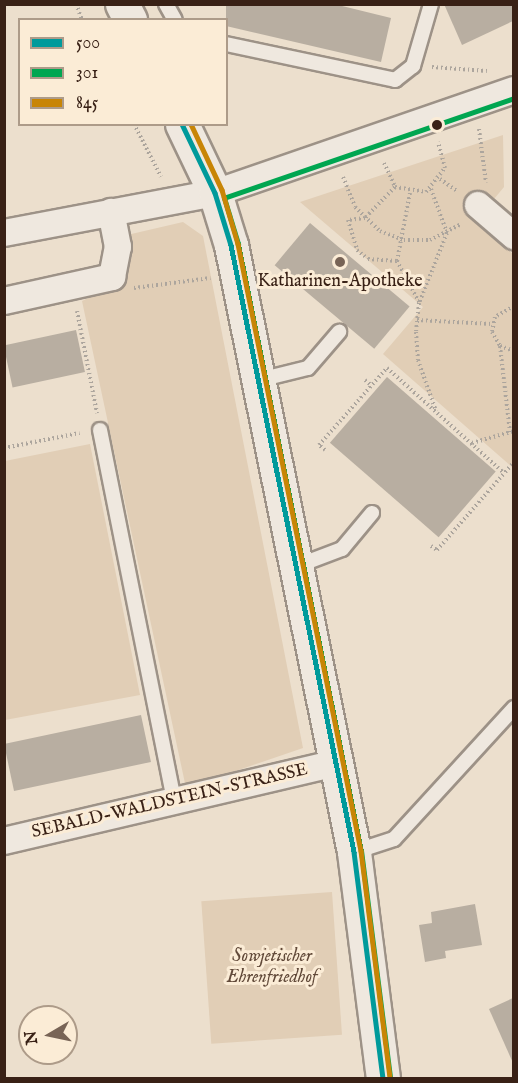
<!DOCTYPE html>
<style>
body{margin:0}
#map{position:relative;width:518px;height:1083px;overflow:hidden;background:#ecdfcd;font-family:"IM FELL English",serif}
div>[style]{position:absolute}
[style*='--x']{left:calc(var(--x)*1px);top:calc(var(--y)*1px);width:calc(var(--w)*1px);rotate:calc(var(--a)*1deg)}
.green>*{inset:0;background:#e1ceb6;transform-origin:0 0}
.building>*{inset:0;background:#b8aea1;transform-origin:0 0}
.path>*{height:4px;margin-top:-2px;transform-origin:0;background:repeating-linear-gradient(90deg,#aca59d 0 1.5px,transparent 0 4.5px)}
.roads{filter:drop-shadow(2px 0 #9d9287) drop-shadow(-2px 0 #9d9287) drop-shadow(0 2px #9d9287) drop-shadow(0 -2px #9d9287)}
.lane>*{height:14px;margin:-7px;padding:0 7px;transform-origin:7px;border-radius:7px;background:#efe8df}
.street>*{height:26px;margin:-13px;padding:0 13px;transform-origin:13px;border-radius:13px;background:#efe8df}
.secondary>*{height:33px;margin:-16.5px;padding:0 16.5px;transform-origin:16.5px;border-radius:16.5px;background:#efe8df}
.bus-1>*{height:4.5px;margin:-2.25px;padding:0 2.25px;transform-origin:2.25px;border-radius:2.25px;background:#009a9b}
.bus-2>*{height:4.5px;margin:-2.25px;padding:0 2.25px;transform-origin:2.25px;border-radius:2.25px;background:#00a651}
.bus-3>*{height:4.5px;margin:-2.25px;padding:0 2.25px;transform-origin:2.25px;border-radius:2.25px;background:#c88506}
.dots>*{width:16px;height:16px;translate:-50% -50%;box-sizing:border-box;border:3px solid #fbecd6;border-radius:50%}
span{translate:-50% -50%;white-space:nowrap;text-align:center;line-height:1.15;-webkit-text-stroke:6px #fbecd6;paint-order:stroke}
.poi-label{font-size:18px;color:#392116}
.street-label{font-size:18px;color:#392116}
.park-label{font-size:18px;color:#614939;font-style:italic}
.frame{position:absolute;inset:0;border:6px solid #392116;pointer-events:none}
.legend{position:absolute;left:18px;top:18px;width:210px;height:108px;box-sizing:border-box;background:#fbecd6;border:2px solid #ad9b89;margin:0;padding:8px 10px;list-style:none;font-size:18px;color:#392116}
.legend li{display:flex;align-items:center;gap:12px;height:30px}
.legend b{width:30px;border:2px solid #ad9b89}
.north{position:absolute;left:18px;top:1005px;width:60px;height:60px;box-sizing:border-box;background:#fbecd6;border:2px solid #ad9b89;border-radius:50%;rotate:261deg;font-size:16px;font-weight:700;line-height:24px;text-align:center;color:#392116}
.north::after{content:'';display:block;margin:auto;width:21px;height:27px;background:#786456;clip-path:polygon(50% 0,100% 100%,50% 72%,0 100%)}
</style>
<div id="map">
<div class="green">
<div style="clip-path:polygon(503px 135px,504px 187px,475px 222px,513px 254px,513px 468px,383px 354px,423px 307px,300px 202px)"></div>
<div style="clip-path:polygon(183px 222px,203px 236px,303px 748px,186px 788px,82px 301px,117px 284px,127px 235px)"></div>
<div style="clip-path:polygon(90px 444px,140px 695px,5px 720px,5px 461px)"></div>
<div style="left:332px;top:892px;width:143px;height:131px;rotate:86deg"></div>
</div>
<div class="building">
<div style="clip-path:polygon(226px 4px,334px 4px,391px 18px,381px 62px,226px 26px)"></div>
<div style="clip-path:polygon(444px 4px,513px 4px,513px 21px,462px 45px)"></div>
<div style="left:310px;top:223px;width:130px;height:55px;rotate:40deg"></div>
<div style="left:76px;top:330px;width:43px;height:74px;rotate:78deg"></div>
<div style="left:387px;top:377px;width:144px;height:87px;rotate:41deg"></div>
<div style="left:141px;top:715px;width:48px;height:140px;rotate:78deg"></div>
<div style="clip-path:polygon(475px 904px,482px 945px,445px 951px,446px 958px,425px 962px,419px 925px,432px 923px,431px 912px)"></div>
<div style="clip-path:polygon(513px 998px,513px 1063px,489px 1009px)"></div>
</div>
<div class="path">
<div style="--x:76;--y:4;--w:17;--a:69"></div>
<div style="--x:432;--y:67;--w:55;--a:4.2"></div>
<div style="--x:134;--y:124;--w:59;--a:63"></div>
<div style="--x:479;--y:129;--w:54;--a:82.6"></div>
<div style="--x:384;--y:163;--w:26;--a:65"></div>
<div style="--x:395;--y:187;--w:31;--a:9"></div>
<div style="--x:426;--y:192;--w:31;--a:-52"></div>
<div style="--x:445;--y:168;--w:27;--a:-105"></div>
<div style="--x:343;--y:177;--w:32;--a:68"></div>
<div style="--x:355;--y:207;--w:35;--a:44"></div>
<div style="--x:380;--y:231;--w:26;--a:21"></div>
<div style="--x:404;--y:240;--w:26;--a:0"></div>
<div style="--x:430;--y:240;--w:35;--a:-27"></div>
<div style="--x:440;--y:179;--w:21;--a:35"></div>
<div style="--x:395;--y:187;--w:43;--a:134.1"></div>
<div style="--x:365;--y:218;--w:17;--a:173"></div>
<div style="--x:348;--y:220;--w:31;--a:73"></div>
<div style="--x:357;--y:250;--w:14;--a:39"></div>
<div style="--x:368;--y:259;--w:29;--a:4"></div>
<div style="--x:431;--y:189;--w:47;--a:70"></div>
<div style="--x:447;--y:233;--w:75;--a:111.8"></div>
<div style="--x:419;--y:303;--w:29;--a:96"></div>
<div style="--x:416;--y:332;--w:28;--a:86"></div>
<div style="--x:418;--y:360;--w:54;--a:70.6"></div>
<div style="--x:410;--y:193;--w:69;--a:100.8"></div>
<div style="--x:397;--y:261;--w:47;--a:61.8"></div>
<div style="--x:134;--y:288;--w:77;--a:-7.5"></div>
<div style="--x:514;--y:306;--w:22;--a:150"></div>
<div style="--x:495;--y:317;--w:15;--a:101"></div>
<div style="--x:492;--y:332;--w:16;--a:60"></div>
<div style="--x:500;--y:346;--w:15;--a:20"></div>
<div style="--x:77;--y:311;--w:104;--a:78.9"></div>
<div style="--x:417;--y:320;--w:75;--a:3.1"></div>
<div style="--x:500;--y:346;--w:87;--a:83.4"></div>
<div style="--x:365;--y:380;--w:8;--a:40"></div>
<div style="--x:472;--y:443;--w:44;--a:-15.9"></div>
<div style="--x:4;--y:448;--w:77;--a:-11.2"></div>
<div style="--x:325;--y:450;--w:8;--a:-140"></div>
<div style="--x:319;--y:445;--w:103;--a:-48.6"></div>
<div style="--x:387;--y:368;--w:156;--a:41.9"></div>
<div style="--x:431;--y:546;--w:7;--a:34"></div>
<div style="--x:437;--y:550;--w:117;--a:-48.8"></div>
</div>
<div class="roads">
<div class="lane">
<div style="--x:166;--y:4;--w:18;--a:61"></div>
<div style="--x:226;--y:44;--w:173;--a:12"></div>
<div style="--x:395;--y:80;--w:23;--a:-38"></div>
<div style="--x:413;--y:66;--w:65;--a:-73.8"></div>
<div style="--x:259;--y:380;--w:50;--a:-13.8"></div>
<div style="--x:308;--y:368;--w:48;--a:-49.3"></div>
<div style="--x:100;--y:430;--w:382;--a:78.7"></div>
<div style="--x:297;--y:566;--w:48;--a:-20.7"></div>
<div style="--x:342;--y:549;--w:47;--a:-50.2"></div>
<div style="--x:354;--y:852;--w:42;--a:-18"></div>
<div style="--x:394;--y:839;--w:178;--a:-47.5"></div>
</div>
<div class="street">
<div style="--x:478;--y:205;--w:48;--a:40.7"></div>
<div style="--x:4;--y:233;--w:215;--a:-10.7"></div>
<div style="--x:215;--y:193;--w:316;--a:-19"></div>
<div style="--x:4;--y:301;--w:111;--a:-12.5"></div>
<div style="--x:112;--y:277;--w:31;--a:-79"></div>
<div style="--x:118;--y:247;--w:36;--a:-101"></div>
<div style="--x:4;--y:841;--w:341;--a:-13.2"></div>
</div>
<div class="secondary">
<div style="--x:122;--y:4;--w:18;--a:63"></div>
<div style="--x:182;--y:124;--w:76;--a:64.4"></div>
<div style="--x:215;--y:193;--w:54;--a:72.9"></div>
<div style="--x:231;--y:245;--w:619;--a:78.54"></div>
<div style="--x:354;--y:852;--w:228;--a:82.7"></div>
</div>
</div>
<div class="bus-1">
<div style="--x:182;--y:124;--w:76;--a:64.4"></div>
<div style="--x:215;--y:193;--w:54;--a:72.9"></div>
<div style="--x:231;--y:245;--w:619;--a:78.54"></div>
<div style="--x:354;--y:852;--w:228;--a:82.7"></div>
</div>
<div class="bus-2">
<div style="--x:390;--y:1077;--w:228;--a:-97.3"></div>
<div style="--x:361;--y:851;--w:619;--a:-101.46"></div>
<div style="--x:238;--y:244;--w:48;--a:-106.9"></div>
<div style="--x:224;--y:198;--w:307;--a:-19"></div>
</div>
<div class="bus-3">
<div style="--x:191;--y:124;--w:73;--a:64.8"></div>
<div style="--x:222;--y:190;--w:56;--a:73.5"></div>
<div style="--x:238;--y:244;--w:619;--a:78.54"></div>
<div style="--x:361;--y:851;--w:228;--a:82.7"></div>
</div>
<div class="dots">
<div style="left:437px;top:125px;background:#392116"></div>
<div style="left:340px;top:262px;background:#786456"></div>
</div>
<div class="poi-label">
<span style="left:340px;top:282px">Katharinen-Apotheke</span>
</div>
<div class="street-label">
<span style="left:170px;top:802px;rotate:-13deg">SEBALD-WALDSTEIN-STRASSE</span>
</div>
<div class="park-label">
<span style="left:272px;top:968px">Sowjetischer<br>Ehrenfriedhof</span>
</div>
<div class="frame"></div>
<ul class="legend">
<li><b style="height:8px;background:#009a9b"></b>500</li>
<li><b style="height:8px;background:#00a651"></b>301</li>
<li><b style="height:8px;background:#c88506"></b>845</li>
</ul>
<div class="north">N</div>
</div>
